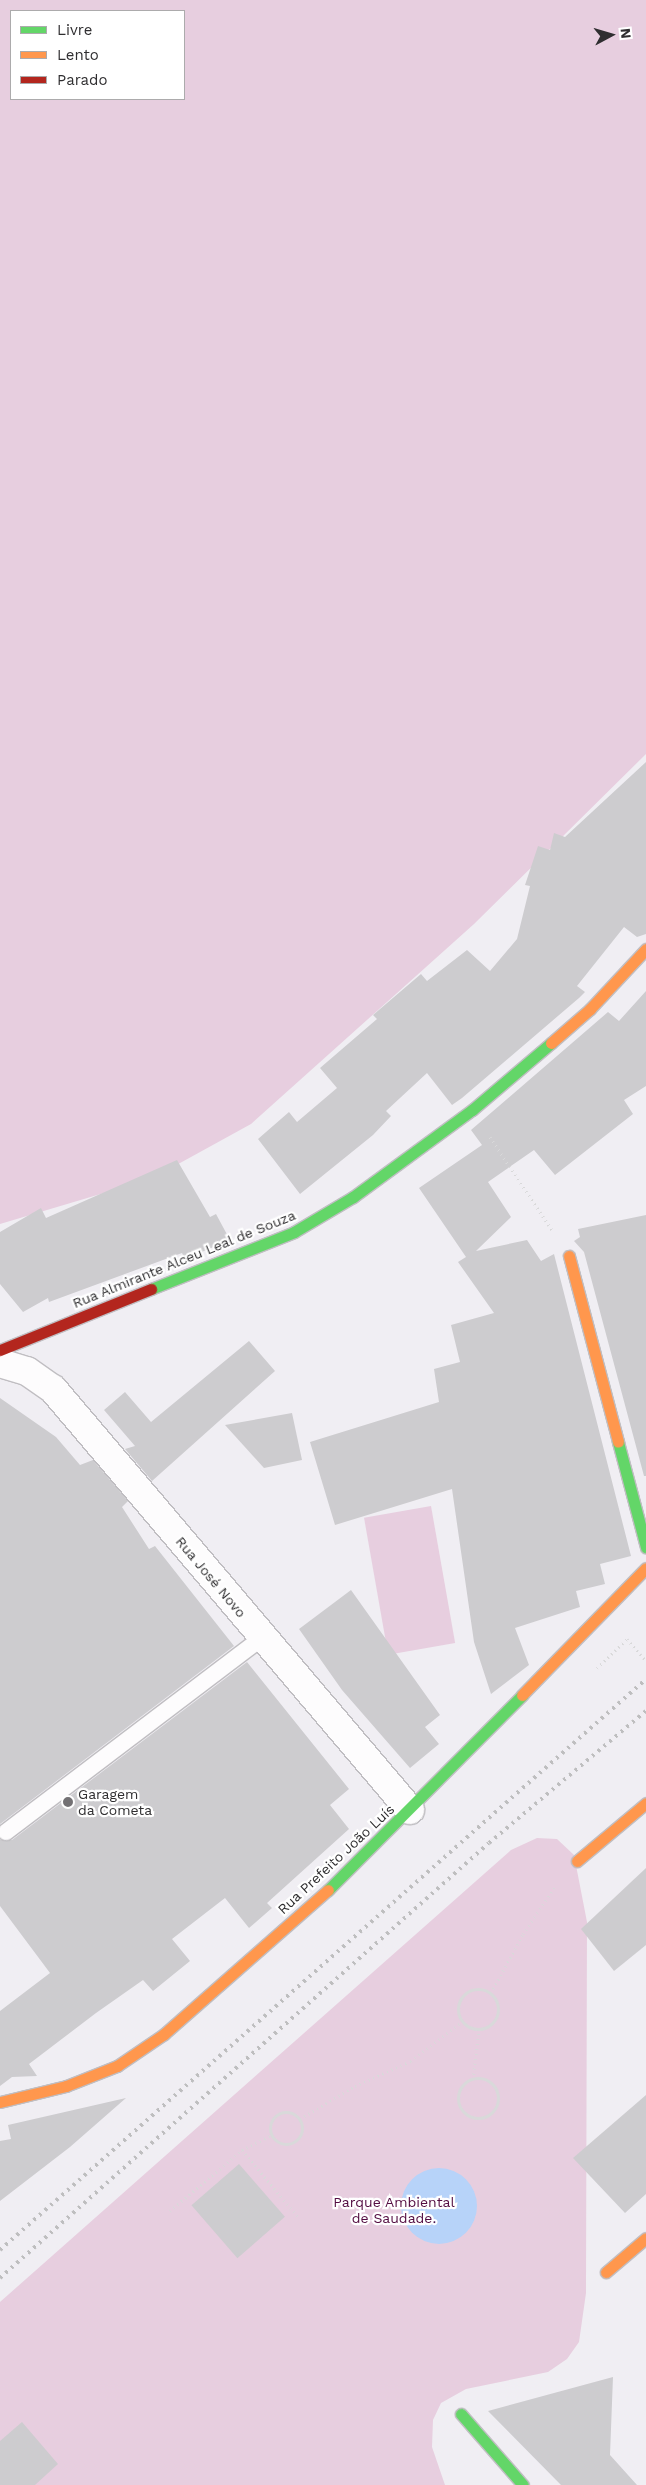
<!DOCTYPE html>
<meta charset="utf-8">
<style>
body{margin:0}
#map{position:relative;width:646px;height:2485px;overflow:hidden;background:#f0eef3;font-family:"Work Sans",sans-serif}
div>[style]{position:absolute}
[style*='--x']{left:calc(var(--x)*1px);top:calc(var(--y)*1px);width:calc(var(--w)*1px);rotate:calc(var(--a)*1deg)}
.green>*{inset:0;background:#e7cedf;transform-origin:0 0}
.water>*{inset:0;background:#b7d3f9}
.round{border-radius:50%}
.building>*{inset:0;background:#cdcccf;transform-origin:0 0}
.path>*{height:3px;margin-top:-1.5px;transform-origin:0;background:repeating-linear-gradient(90deg,#d9d9da 0 1px,transparent 0 5px)}
.path>.ring{margin:-1.5px;padding:0;box-sizing:content-box;background:none;border:3px solid #d9d9da;border-radius:50%}
.roads{filter:drop-shadow(1px 0 #c0bec2) drop-shadow(-1px 0 #c0bec2) drop-shadow(0 1px #c0bec2) drop-shadow(0 -1px #c0bec2)}
.lane>*{height:16px;margin:-8px;padding:0 8px;transform-origin:8px;border-radius:8px;background:#fdfcfd}
.street>*{height:28px;margin:-14px;padding:0 14px;transform-origin:14px;border-radius:14px;background:#fdfcfd}
.fast>*{height:11px;margin:-5.5px;padding:0 5.5px;transform-origin:5.5px;border-radius:5.5px;background:#63d668}
.slow>*{height:11px;margin:-5.5px;padding:0 5.5px;transform-origin:5.5px;border-radius:5.5px;background:#ff974d}
.jam>*{height:11px;margin:-5.5px;padding:0 5.5px;transform-origin:5.5px;border-radius:5.5px;background:#b3261e}
.rail>*{height:4px;margin-top:-2px;transform-origin:0;background:repeating-linear-gradient(90deg,#bebebf 0 2.5px,transparent 0 7.5px)}
.dots>*{width:14px;height:14px;translate:-50% -50%;box-sizing:border-box;border:2px solid #fff;border-radius:50%}
span{translate:-50% -50%;white-space:nowrap;text-align:center;line-height:1.15;-webkit-text-stroke:4.5px #fff;paint-order:stroke}
.street-label{font-size:14px;color:#2f2e30}
.poi-label{font-size:14px;color:#2f2e30}
.left{translate:0 -50%;text-align:left}
.park-label{font-size:14px;color:#530c41}
.legend{position:absolute;left:10px;top:10px;width:175px;height:90px;box-sizing:border-box;background:#fff;border:1px solid #acabac;margin:0;padding:6px 9px;list-style:none;font-size:15px;color:#2f2e30}
.legend li{display:flex;align-items:center;gap:10px;height:25px}
.legend b{width:25px;border:1px solid #acabac}
.north{position:absolute;left:586px;top:10px;width:50px;height:50px;-webkit-text-stroke:4px #fff;paint-order:stroke;rotate:84deg;font-size:14px;font-weight:700;line-height:20px;text-align:center;color:#2f2e30}
.north::after{content:'';display:block;margin:auto;width:18px;height:22px;background:#2f2e30;clip-path:polygon(50% 0,100% 100%,50% 72%,0 100%)}
</style>
<div id="map">
<div class="green">
<div style="clip-path:polygon(evenodd,0 0,646px 0,646px 754px,474px 924px,251px 1124px,151px 1179px,0 1224px,0 0,11px 11px,184px 11px,184px 99px,11px 99px,11px 11px)"></div>
<div style="left:431px;top:1506px;width:139px;height:68px;rotate:80deg"></div>
<div style="clip-path:polygon(537px 1838px,557px 1839px,574px 1855px,587px 1922px,586px 2293px,579px 2342px,567px 2359px,548px 2372px,466px 2389px,441px 2403px,433px 2420px,432px 2447px,445px 2485px,4px 2485px,0 2480px,0 2302px,511px 1850px)"></div>
</div>
<div class="water">
<div class="round" style="left:401px;top:2168px;width:76px;height:76px"></div>
</div>
<div class="building">
<div style="clip-path:polygon(646px 762px,646px 934px,637px 937px,624px 927px,577px 986px,585px 992px,579px 998px,462px 1098px,452px 1105px,427px 1073px,386px 1111px,391px 1116px,373px 1135px,300px 1194px,258px 1139px,289px 1112px,297px 1122px,337px 1088px,320px 1068px,377px 1019px,373px 1015px,421px 974px,427px 981px,467px 950px,490px 971px,517px 939px,530px 886px,525px 885px,538px 846px,550px 850px,554px 833px,565px 837px)"></div>
<div style="clip-path:polygon(646px 991px,646px 1086px,624px 1100px,633px 1114px,555px 1175px,534px 1150px,488px 1182px,511px 1217px,476px 1251px,527px 1240px,541px 1261px,554px 1254px,631px 1556px,600px 1564px,605px 1584px,576px 1591px,580px 1607px,515px 1628px,529px 1665px,491px 1694px,474px 1642px,452px 1489px,335px 1525px,310px 1442px,439px 1402px,434px 1369px,460px 1362px,451px 1325px,494px 1313px,458px 1262px,466px 1257px,419px 1188px,482px 1145px,471px 1130px,608px 1012px,619px 1021px)"></div>
<div style="clip-path:polygon(177px 1160px,210px 1217px,216px 1214px,230px 1240px,185px 1259px,182px 1253px,49px 1302px,48px 1298px,23px 1312px,0 1284px,0 1232px,41px 1208px,46px 1218px)"></div>
<div style="clip-path:polygon(646px 1215px,646px 1476px,644px 1476px,584px 1252px,574px 1241px,580px 1237px,578px 1229px)"></div>
<div style="clip-path:polygon(249px 1341px,275px 1371px,152px 1481px,125px 1449px,135px 1446px,104px 1410px,125px 1392px,151px 1422px)"></div>
<div style="clip-path:polygon(0 1398px,56px 1437px,80px 1465px,93px 1460px,128px 1501px,122px 1507px,149px 1549px,155px 1546px,234px 1646px,0 1824px)"></div>
<div style="clip-path:polygon(292px 1413px,302px 1460px,264px 1468px,225px 1425px)"></div>
<div style="clip-path:polygon(351px 1590px,440px 1715px,425px 1727px,439px 1744px,410px 1768px,342px 1690px,299px 1629px)"></div>
<div style="clip-path:polygon(247px 1662px,349px 1789px,330px 1805px,349px 1829px,267px 1903px,272px 1908px,249px 1928px,225px 1898px,172px 1939px,190px 1961px,153px 1991px,143px 1980px,96px 2013px,29px 2064px,37px 2076px,12px 2077px,0 2086px,0 2011px,50px 1973px,0 1906px,0 1840px,12px 1840px)"></div>
<div style="clip-path:polygon(646px 1868px,646px 1945px,614px 1971px,581px 1929px)"></div>
<div style="clip-path:polygon(646px 2095px,646px 2194px,625px 2213px,573px 2158px)"></div>
<div style="clip-path:polygon(126px 2098px,70px 2147px,0 2201px,0 2141px,11px 2139px,8px 2125px)"></div>
<div style="left:239px;top:2164px;width:70px;height:63px;rotate:49deg"></div>
<div style="clip-path:polygon(613px 2377px,610px 2455px,637px 2485px,561px 2485px,488px 2411px)"></div>
<div style="clip-path:polygon(22px 2422px,58px 2464px,35px 2485px,0 2485px,0 2441px)"></div>
</div>
<div class="path">
<div style="--x:490;--y:1137;--w:112;--a:56.3"></div>
<div style="--x:597;--y:1668;--w:42;--a:-44"></div>
<div style="--x:627;--y:1639;--w:29;--a:49"></div>
<div class="ring" style="left:458px;top:1989px;width:37px;height:37px"></div>
<div style="--x:491;--y:1993;--w:67;--a:-61.5"></div>
<div style="--x:523;--y:1934;--w:59;--a:-56"></div>
<div class="ring" style="left:458px;top:2078px;width:37px;height:37px"></div>
<div style="--x:473;--y:2079;--w:49;--a:-83"></div>
<div class="ring" style="left:270px;top:2112px;width:29px;height:29px"></div>
<div style="--x:300;--y:2119;--w:64;--a:-31"></div>
<div style="--x:355;--y:2086;--w:61;--a:-24.1"></div>
<div style="--x:411;--y:2061;--w:64;--a:-37.4"></div>
<div style="--x:242;--y:2150;--w:34;--a:-27"></div>
<div style="--x:170;--y:2211;--w:94;--a:-40.3"></div>
<div style="--x:242;--y:2150;--w:89;--a:50"></div>
</div>
<div class="roads">
<div class="lane">
<div style="--x:6;--y:1832;--w:321;--a:-37.2"></div>
</div>
<div class="street">
<div style="--x:0;--y:1363;--w:28;--a:17"></div>
<div style="--x:27;--y:1371;--w:32;--a:35"></div>
<div style="--x:53;--y:1389;--w:552;--a:49.7"></div>
</div>
<div class="fast">
<div style="--x:151;--y:1289;--w:154;--a:-21.7"></div>
<div style="--x:294;--y:1232;--w:69;--a:-30.7"></div>
<div style="--x:353;--y:1197;--w:147;--a:-36.2"></div>
<div style="--x:472;--y:1110;--w:104;--a:-40.3"></div>
<div style="--x:618;--y:1442;--w:109;--a:75.1"></div>
<div style="--x:328;--y:1890;--w:275;--a:-45.1"></div>
<div style="--x:461;--y:2414;--w:94;--a:48.9"></div>
</div>
<div class="slow">
<div style="--x:551;--y:1043;--w:52;--a:-41.1"></div>
<div style="--x:590;--y:1009;--w:82;--a:-47"></div>
<div style="--x:569;--y:1256;--w:192;--a:75.2"></div>
<div style="--x:522;--y:1695;--w:177;--a:-45.7"></div>
<div style="--x:577;--y:1861;--w:90;--a:-40"></div>
<div style="--x:0;--y:2102;--w:68;--a:-13.6"></div>
<div style="--x:66;--y:2086;--w:55;--a:-21.4"></div>
<div style="--x:117;--y:2066;--w:57;--a:-34.2"></div>
<div style="--x:164;--y:2034;--w:218;--a:-41.3"></div>
<div style="--x:606;--y:2272;--w:52;--a:-40.4"></div>
</div>
<div class="jam">
<div style="--x:0;--y:1350;--w:163;--a:-22"></div>
</div>
</div>
<div class="rail">
<div style="--x:0;--y:2250;--w:862;--a:-41.47"></div>
<div style="--x:0;--y:2278;--w:654;--a:-41.66"></div>
<div style="--x:489;--y:1843;--w:205;--a:-40.1"></div>
</div>
<div class="dots">
<div style="left:68px;top:1802px;background:#737174"></div>
</div>
<div class="street-label">
<span style="left:184px;top:1259px;rotate:-22deg">Rua Almirante Alceu Leal de Souza</span>
<span style="left:211px;top:1577px;rotate:50deg">Rua José Novo</span>
<span style="left:336px;top:1859px;rotate:-43deg">Rua Prefeito João Luís</span>
</div>
<div class="poi-label">
<span class="left" style="left:78px;top:1802px">Garagem<br>da Cometa</span>
</div>
<div class="park-label">
<span style="left:394px;top:2210px">Parque Ambiental<br>de Saudade.</span>
</div>
<ul class="legend">
<li><b style="height:6px;background:#63d668"></b>Livre</li>
<li><b style="height:6px;background:#ff974d"></b>Lento</li>
<li><b style="height:6px;background:#b3261e"></b>Parado</li>
</ul>
<div class="north">N</div>
</div>
